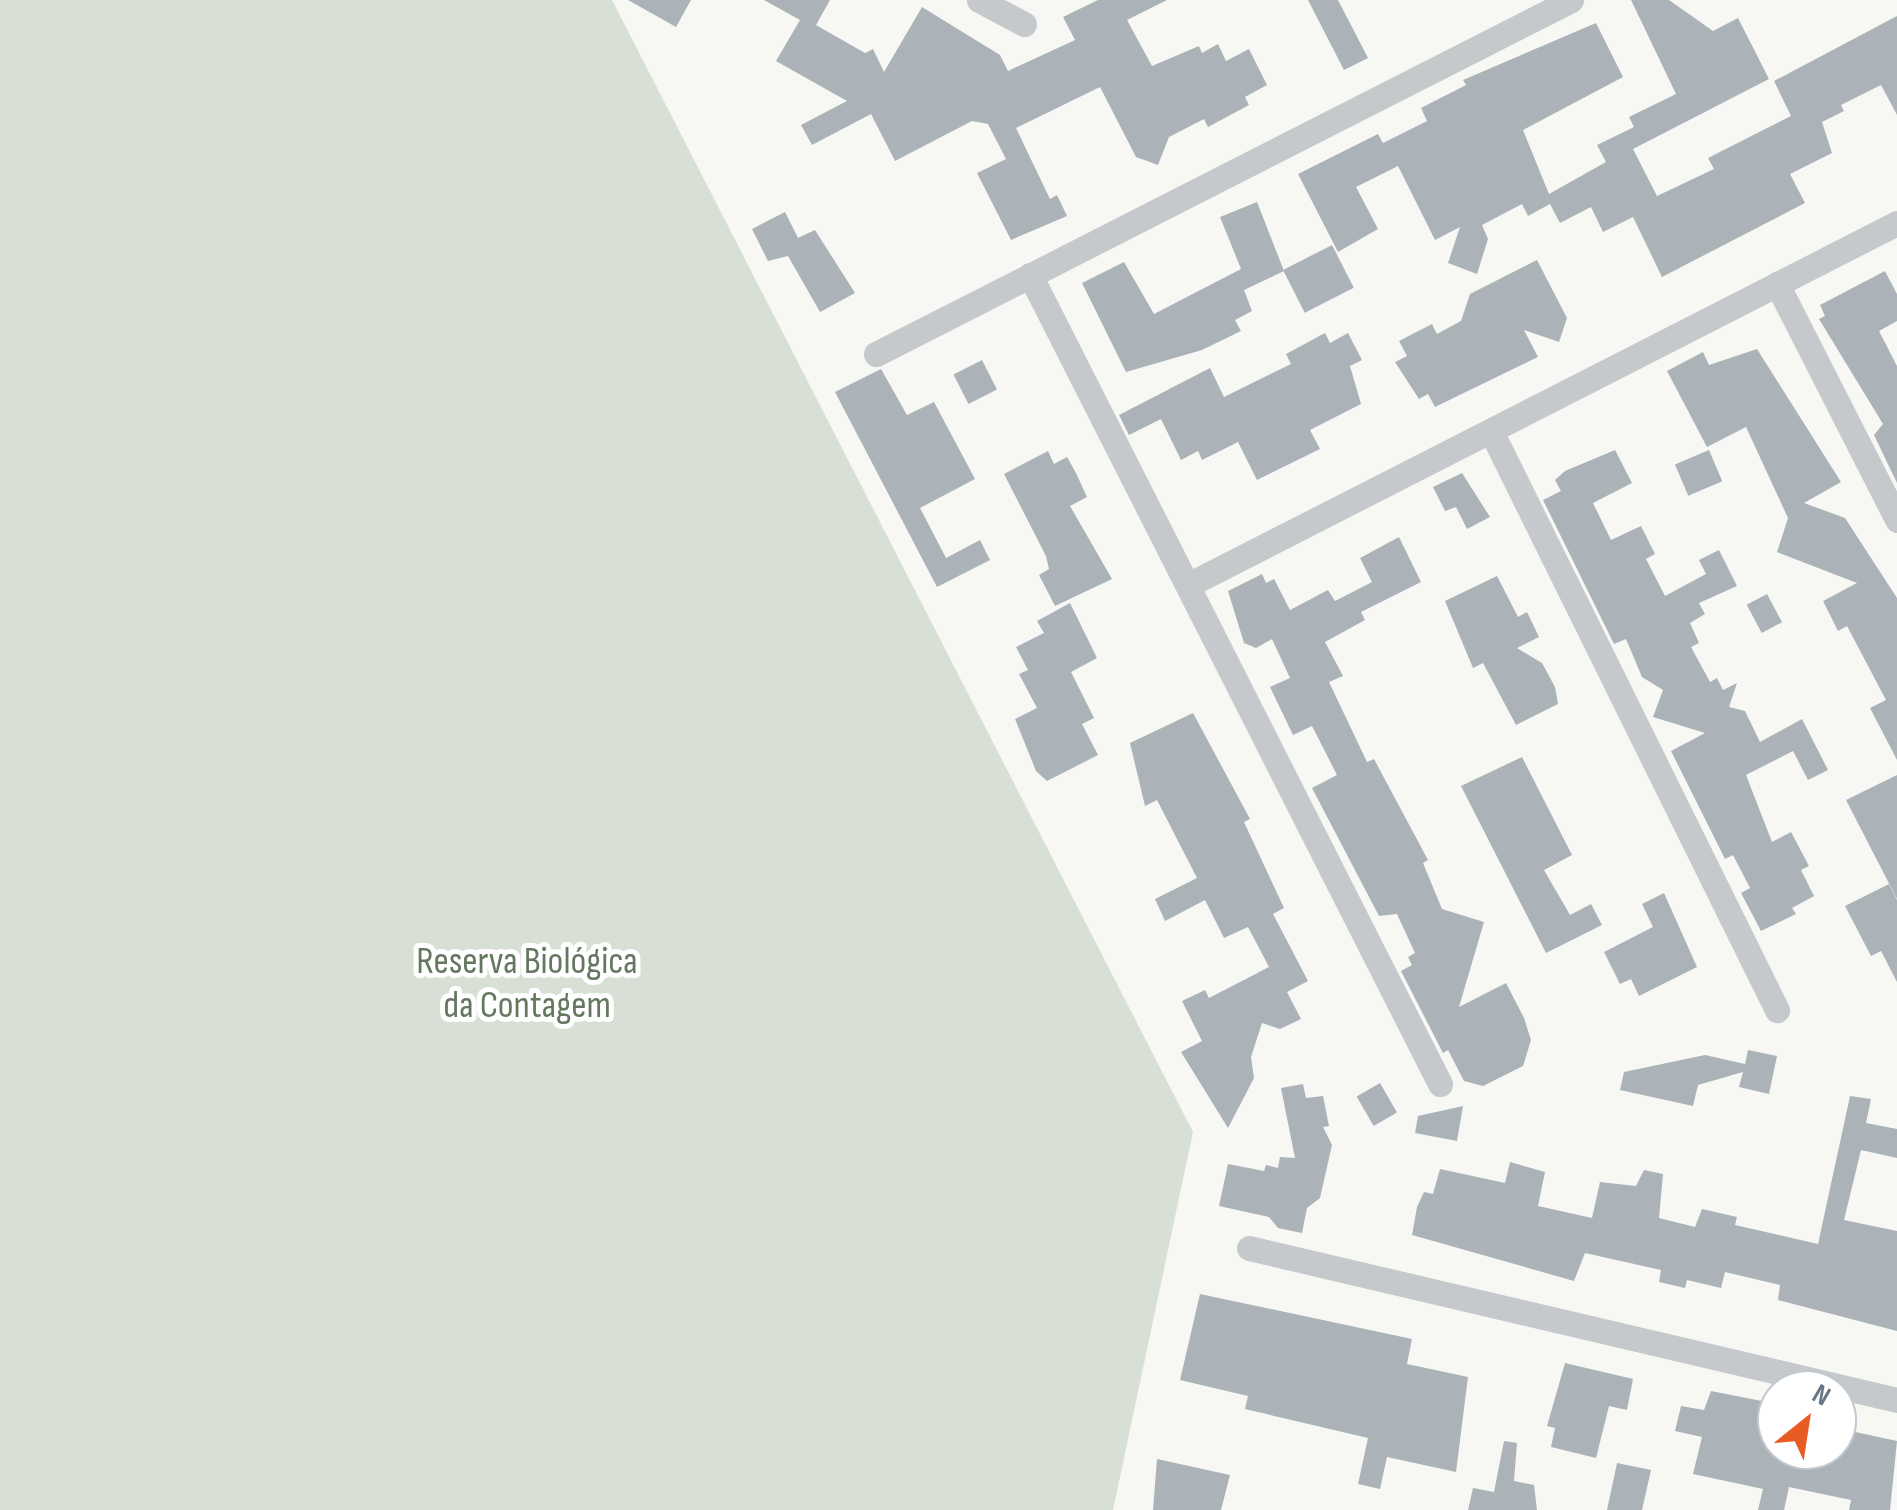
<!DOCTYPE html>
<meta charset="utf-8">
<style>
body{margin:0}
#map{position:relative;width:1897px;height:1510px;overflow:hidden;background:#f7f7f4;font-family:"Sofia Sans Condensed",sans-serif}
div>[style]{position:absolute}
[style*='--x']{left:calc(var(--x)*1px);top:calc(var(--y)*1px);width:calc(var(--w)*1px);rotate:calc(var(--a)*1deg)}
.green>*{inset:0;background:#d8dfd5}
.building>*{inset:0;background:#abb3b9;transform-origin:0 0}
.minor>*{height:25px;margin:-12.5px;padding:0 12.5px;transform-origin:12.5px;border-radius:12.5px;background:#c5c9cc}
span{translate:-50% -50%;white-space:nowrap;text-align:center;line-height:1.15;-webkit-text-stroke:10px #fff;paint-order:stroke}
.park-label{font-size:38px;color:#647860}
.north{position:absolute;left:1757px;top:1370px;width:100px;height:100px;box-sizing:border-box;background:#fff;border:2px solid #c1c8cf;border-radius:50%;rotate:30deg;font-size:28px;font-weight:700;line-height:40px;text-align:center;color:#657686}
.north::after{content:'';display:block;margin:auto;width:35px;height:45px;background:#e85c24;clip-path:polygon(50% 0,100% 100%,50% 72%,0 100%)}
</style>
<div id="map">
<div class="green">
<div style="clip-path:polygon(0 0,612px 0,1193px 1132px,1113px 1510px,0 1510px)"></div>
</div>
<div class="building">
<div style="clip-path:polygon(628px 0,691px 0,676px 27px)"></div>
<div style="clip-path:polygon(764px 0,830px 0,816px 25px,865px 53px,873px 49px,884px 72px,922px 7px,1000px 55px,1008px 71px,1075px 40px,1063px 17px,1098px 0,1167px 0,1127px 20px,1152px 66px,1199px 46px,1202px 53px,1218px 44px,1226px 61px,1249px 49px,1267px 85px,1245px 97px,1249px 105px,1208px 127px,1204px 119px,1169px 137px,1158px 165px,1136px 157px,1100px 87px,1016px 128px,1050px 199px,1057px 195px,1067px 216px,1011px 240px,977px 173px,1006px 159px,988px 124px,972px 121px,895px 161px,871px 114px,812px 145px,801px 125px,847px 101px,776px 61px,800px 20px)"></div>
<div style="clip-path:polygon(1308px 0,1338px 0,1368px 58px,1344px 70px)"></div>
<div style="clip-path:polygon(1631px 0,1669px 0,1713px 31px,1738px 18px,1769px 79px,1633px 149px,1657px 196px,1714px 169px,1708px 158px,1791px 116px,1774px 81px,1897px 16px,1897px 115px,1881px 85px,1841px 105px,1844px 111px,1822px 122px,1832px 153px,1790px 174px,1805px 203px,1662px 277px,1633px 217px,1603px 232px,1591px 207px,1560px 223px,1550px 204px,1528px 216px,1522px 204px,1482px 225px,1488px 239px,1477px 274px,1448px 263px,1460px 227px,1435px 240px,1398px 166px,1356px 187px,1378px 229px,1338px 252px,1298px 174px,1378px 134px,1383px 143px,1427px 121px,1421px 108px,1466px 85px,1463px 80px,1596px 23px,1623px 77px,1523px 130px,1549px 194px,1606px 162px,1597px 145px,1634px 127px,1629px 117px,1676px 94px)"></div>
<div style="clip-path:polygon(1257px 202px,1284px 271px,1244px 290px,1252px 311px,1235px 320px,1241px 331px,1202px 350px,1126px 372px,1082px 283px,1124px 262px,1154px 314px,1241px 269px,1220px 217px)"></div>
<div style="clip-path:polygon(785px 212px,798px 238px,815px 230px,855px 293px,820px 312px,788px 256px,768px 261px,752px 229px)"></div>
<div style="left:1332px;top:245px;width:48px;height:55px;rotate:63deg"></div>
<div style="clip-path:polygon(1537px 260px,1567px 318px,1559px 342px,1524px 330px,1538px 357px,1435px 407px,1428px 394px,1419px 399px,1395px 362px,1407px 356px,1399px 341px,1432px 324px,1437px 334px,1461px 321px,1470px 294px)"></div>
<div style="clip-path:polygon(1885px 271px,1897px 294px,1897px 321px,1879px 331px,1897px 366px,1897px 483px,1874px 435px,1883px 424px,1819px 319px,1825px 316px,1820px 305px)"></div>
<div style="clip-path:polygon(1325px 333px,1330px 343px,1348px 333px,1362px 360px,1350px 366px,1361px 404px,1310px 430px,1320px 449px,1257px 480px,1238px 442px,1202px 460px,1198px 451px,1181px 460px,1161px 419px,1129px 435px,1119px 415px,1210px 368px,1224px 397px,1291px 364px,1286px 354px)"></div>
<div style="clip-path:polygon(1757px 349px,1841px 482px,1804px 503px,1845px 518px,1897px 598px,1897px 760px,1870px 708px,1886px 700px,1847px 626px,1838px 631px,1823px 601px,1857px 583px,1777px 552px,1788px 518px,1746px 427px,1707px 447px,1667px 371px,1703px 352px,1709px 365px)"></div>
<div style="left:982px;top:360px;width:33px;height:32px;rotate:63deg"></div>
<div style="clip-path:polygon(881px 369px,907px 415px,934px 402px,975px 479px,920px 508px,946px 558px,980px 540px,990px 560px,937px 587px,835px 392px)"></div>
<div style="clip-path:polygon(1615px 450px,1632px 483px,1593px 503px,1611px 540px,1641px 526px,1655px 554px,1646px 559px,1665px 596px,1706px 574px,1699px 560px,1719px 550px,1737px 586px,1699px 603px,1705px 614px,1690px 623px,1699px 643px,1691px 647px,1710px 682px,1717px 678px,1723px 690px,1737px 683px,1729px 707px,1745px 711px,1760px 742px,1802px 719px,1828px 770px,1808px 780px,1793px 751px,1746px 775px,1772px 842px,1791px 832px,1809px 866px,1801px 870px,1814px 896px,1792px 908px,1796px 914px,1761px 931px,1741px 893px,1750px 888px,1733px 855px,1725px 859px,1671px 751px,1705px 733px,1653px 717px,1663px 690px,1642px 677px,1626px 639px,1614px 644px,1543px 500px,1561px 491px,1555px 480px,1565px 471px)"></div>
<div style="left:1709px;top:450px;width:34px;height:37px;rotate:67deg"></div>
<div style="clip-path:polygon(1048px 451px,1054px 464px,1067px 457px,1076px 473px,1087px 497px,1070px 506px,1112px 579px,1055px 606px,1039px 575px,1049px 569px,1046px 556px,1004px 474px)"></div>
<div style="clip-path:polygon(1462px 473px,1490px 517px,1467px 529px,1456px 507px,1445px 511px,1433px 487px)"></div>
<div style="clip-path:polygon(1399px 537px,1421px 582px,1361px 612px,1365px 620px,1325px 642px,1343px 676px,1329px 682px,1367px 762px,1374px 759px,1428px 860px,1423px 863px,1442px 909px,1484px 922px,1459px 1007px,1506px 983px,1524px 1018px,1531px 1040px,1523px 1066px,1483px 1086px,1464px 1081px,1448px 1050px,1443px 1053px,1401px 971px,1412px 965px,1408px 957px,1415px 953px,1397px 914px,1379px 916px,1312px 788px,1337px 775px,1312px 726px,1293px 735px,1270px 687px,1290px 678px,1272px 639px,1256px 648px,1244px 643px,1228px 591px,1262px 574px,1266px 583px,1274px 579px,1290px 610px,1328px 590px,1335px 601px,1372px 582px,1360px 558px)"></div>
<div style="clip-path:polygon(1497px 576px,1518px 617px,1527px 612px,1539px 637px,1517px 648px,1542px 663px,1555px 687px,1558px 704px,1516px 725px,1483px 663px,1473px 668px,1445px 601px)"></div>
<div style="left:1767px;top:594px;width:32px;height:23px;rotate:62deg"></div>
<div style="clip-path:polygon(1070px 603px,1097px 658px,1071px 672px,1094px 718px,1082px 724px,1098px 755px,1047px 781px,1036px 771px,1015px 719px,1037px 708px,1019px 674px,1028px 670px,1016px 647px,1044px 633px,1037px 621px)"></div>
<div style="clip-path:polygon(1193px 713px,1250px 819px,1244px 822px,1284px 908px,1273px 914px,1308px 981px,1287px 992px,1301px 1019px,1280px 1029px,1262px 1023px,1251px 1057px,1254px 1078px,1228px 1128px,1181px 1052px,1202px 1041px,1182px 1001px,1205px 990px,1209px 998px,1269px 967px,1248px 927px,1224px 938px,1205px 900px,1165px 921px,1155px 899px,1197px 878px,1157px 800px,1145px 806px,1130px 743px)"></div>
<div style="clip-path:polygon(1522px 757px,1572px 855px,1544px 870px,1570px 915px,1591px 904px,1602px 925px,1546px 953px,1461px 786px)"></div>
<div style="clip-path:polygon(1897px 775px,1897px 899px,1846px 800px)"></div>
<div style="clip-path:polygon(1889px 884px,1897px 900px,1897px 982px,1881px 951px,1871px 956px,1845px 906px)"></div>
<div style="clip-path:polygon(1664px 893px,1697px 967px,1639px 996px,1631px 979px,1620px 984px,1604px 952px,1653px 927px,1642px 904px)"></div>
<div style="clip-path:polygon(1748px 1050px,1777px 1056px,1769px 1094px,1739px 1087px,1743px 1072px,1698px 1085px,1693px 1106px,1620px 1090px,1624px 1072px,1705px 1055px,1745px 1064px)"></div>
<div style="left:1380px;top:1083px;width:34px;height:27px;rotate:60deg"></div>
<div style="clip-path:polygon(1303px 1084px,1306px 1098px,1323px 1096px,1329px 1126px,1323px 1127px,1332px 1145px,1320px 1198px,1307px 1208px,1302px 1233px,1278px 1228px,1269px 1217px,1219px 1206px,1228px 1164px,1264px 1171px,1266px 1165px,1278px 1168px,1280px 1157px,1295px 1158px,1281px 1088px)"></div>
<div style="clip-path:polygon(1850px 1096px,1871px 1099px,1866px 1123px,1897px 1129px,1897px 1158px,1861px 1150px,1844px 1220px,1897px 1231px,1897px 1331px,1778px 1300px,1780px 1285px,1725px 1272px,1721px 1288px,1687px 1280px,1685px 1288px,1659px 1282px,1661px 1270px,1585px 1253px,1574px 1281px,1412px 1235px,1417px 1207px,1424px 1192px,1433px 1194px,1440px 1169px,1505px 1183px,1510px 1162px,1545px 1172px,1538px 1206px,1592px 1218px,1600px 1182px,1636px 1186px,1644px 1170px,1663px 1174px,1659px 1218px,1695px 1227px,1702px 1209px,1737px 1217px,1735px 1225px,1818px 1244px)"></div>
<div style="clip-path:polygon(1463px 1106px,1457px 1141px,1415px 1133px,1418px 1116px)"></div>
<div style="clip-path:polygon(1200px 1294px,1412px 1339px,1407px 1364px,1468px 1377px,1456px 1472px,1387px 1457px,1380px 1489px,1358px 1484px,1368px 1438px,1245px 1409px,1248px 1396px,1180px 1380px)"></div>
<div style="clip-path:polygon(1565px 1363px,1633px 1379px,1627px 1410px,1609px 1406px,1596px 1458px,1551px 1447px,1555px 1428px,1547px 1426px)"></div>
<div style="clip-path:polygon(1711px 1391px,1777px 1404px,1777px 1450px,1837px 1450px,1837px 1428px,1897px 1441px,1890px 1510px,1849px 1510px,1851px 1500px,1789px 1487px,1784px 1510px,1758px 1510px,1763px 1489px,1693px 1474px,1702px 1437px,1675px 1431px,1681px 1406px,1704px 1410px)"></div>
<div style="clip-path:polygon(1504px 1441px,1517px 1443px,1514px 1481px,1534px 1485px,1537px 1510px,1468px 1510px,1473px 1488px,1494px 1492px)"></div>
<div style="clip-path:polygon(1157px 1459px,1230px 1475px,1221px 1510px,1153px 1510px)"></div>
<div style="clip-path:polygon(1617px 1463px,1651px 1470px,1642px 1510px,1607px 1510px)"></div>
</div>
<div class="minor">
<div style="--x:979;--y:0;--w:51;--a:28.1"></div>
<div style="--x:1030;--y:275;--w:907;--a:63.12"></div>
<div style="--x:1777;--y:284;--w:265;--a:63"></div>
<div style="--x:876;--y:354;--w:780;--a:-26.99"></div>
<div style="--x:1491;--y:431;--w:646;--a:63.71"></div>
<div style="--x:1190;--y:584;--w:794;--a:-27.05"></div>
<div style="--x:1249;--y:1248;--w:666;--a:13.2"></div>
</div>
<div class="park-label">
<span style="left:527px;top:984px">Reserva Biológica<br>da Contagem</span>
</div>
<div class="north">N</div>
</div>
